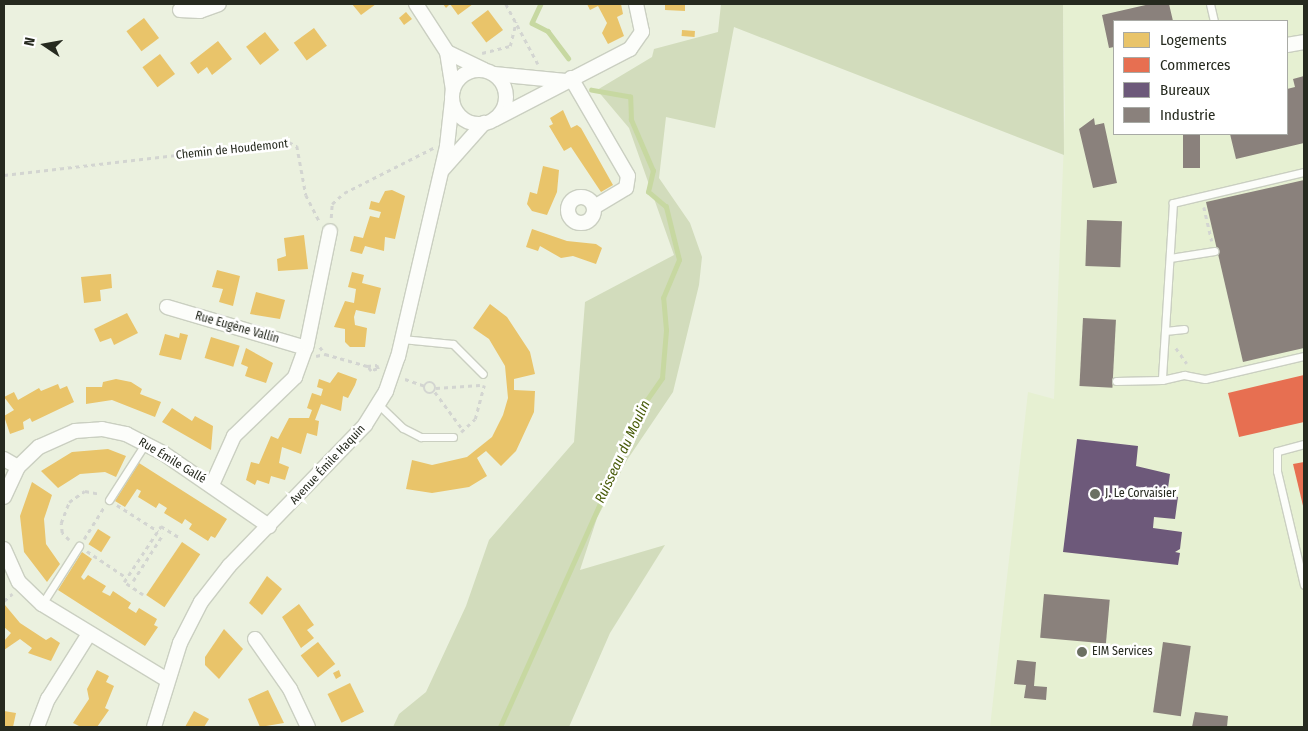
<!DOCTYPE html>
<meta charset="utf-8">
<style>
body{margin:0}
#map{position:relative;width:1308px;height:731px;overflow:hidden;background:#ebf1df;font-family:"Fira Sans Condensed",sans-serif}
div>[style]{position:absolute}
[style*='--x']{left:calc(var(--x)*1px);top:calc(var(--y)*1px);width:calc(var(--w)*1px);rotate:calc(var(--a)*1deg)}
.built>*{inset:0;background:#e6f0d2}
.green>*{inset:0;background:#d2dcbc}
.homes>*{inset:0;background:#e9c46a;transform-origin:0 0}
.shops>*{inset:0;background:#e76f51}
.offices>*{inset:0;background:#6d597a}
.industry>*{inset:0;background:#8a817c;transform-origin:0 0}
.stream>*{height:4.5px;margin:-2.25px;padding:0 2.25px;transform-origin:2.25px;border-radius:2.25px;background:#c7d8a1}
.path>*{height:2.5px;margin-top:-1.25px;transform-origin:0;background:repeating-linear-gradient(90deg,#d3d5d1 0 4px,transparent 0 8px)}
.path>.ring{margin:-1.25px;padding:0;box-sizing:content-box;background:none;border:2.5px solid #d3d5d1;border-radius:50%}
.roads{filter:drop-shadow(1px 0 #cacfc1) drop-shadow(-1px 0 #cacfc1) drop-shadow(0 1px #cacfc1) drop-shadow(0 -1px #cacfc1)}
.service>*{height:7px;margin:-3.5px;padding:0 3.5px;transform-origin:3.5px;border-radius:3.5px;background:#fcfdfa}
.minor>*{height:14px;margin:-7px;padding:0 7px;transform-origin:7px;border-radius:7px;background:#fcfdfa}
.minor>.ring{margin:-7px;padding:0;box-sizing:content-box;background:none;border:14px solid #fcfdfa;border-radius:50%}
.dots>*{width:14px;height:14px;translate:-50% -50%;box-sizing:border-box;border:2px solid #fff;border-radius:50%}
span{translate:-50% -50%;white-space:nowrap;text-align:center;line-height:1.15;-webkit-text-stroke:5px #fff;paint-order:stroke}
.street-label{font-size:12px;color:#262a1f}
.poi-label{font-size:12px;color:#262a1f}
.left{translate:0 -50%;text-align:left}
.water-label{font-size:14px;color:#485b08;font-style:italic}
.frame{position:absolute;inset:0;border:5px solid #262a1f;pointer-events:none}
.legend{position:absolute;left:1113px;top:20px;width:175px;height:115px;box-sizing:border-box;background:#fff;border:1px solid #a8aaa5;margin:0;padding:6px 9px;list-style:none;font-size:15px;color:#262a1f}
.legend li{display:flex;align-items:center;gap:10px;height:25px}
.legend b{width:25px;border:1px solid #a8aaa5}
.north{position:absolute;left:20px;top:20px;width:50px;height:50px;-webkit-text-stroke:4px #fff;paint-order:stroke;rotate:282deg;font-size:14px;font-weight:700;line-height:20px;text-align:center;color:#262a1f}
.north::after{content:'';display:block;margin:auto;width:18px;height:22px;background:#262a1f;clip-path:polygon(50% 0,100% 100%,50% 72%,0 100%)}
</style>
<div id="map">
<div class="built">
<div style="clip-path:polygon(evenodd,1063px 4px,1304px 4px,1304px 727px,990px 727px,1028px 392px,1054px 399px,1065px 114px,1063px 4px,1114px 21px,1287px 21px,1287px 134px,1114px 134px,1114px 21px)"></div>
</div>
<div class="green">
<div style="clip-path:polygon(721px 4px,1063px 4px,1064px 155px,734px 27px,715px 128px,666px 117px,659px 178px,690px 223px,702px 257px,699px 285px,673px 392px,627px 460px,597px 518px,580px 570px,665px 545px,610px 633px,569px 727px,393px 727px,399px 714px,426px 692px,466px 606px,489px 540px,574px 442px,585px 302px,674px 255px,629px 128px,597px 90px,652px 57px,654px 49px,718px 32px)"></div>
</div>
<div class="homes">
<div style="clip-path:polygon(352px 4px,376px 4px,361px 15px)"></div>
<div style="clip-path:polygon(443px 4px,473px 4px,458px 15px,450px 4px,446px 8px)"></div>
<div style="clip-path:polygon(587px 4px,621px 4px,623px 14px,617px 17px,624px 36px,608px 44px,602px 33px,607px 23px,598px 6px,590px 10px)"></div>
<div style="clip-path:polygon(665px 4px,685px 4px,685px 11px,665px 10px)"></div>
<div style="left:488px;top:10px;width:25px;height:21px;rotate:53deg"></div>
<div style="clip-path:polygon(406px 12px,412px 19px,404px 25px,399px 18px)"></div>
<div style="left:144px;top:18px;width:25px;height:22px;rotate:53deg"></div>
<div style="left:314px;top:28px;width:22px;height:25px;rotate:54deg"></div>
<div style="left:682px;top:30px;width:13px;height:6px;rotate:4deg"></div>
<div style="left:265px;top:32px;width:23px;height:24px;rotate:52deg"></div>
<div style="clip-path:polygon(218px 41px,232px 59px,212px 75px,207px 67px,198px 74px,190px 63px)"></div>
<div style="left:160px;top:54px;width:25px;height:22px;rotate:53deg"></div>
<div style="clip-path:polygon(563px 110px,571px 128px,577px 125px,581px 128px,613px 185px,601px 192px,571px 147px,564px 151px,549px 126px,553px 124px,550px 118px)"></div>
<div style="clip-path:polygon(543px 166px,559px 170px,557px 192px,547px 215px,532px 211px,527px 204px,530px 192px,537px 194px)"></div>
<div style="clip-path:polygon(392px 190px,405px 196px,395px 239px,385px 237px,384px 251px,365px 246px,362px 254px,350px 251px,354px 236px,363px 238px,370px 216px,379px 218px,381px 212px,369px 209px,371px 201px,379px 203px,385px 191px)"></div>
<div style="clip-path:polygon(532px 229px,567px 241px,596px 244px,602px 248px,596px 264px,573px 256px,561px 258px,540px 246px,538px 251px,526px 247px)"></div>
<div style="clip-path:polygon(304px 235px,308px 269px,278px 271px,277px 259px,286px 256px,284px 238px)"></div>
<div style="clip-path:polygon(217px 270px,240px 276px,233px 306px,219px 302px,223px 289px,212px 287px)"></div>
<div style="clip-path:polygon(352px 272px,364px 275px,362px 283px,381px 288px,375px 314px,356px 310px,354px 317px,355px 325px,367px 328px,365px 347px,350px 347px,345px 342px,345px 329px,334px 327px,345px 301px,354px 303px,356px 289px,348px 287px)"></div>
<div style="clip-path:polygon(111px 274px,112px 288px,100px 290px,101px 301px,84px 303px,81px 277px)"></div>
<div style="clip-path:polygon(256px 292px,285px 300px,280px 319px,250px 314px)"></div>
<div style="clip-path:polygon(490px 304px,507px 317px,530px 352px,535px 374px,514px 379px,514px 390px,535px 391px,534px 412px,516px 451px,501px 466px,486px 451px,477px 458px,487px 476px,469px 487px,432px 493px,406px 489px,412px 460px,432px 465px,467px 457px,492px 437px,503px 415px,508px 398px,505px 366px,489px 339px,473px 328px)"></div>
<div style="clip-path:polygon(127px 313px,138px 333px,114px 345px,111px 338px,100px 342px,94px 329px)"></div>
<div style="clip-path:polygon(180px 333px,188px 335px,181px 360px,159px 355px,165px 334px,179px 338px)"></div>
<div style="left:211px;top:337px;width:30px;height:22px;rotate:17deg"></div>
<div style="clip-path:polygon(246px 348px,273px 363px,266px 383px,245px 376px,248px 367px,241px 364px)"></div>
<div style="clip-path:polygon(338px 372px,357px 379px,355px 385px,348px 398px,343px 396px,341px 411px,321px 404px,315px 420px,319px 421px,317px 436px,307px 433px,301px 454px,282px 447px,279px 463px,289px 467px,285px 480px,271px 476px,269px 484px,257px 480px,255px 485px,246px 480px,251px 462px,259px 464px,271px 436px,278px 439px,289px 418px,309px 418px,312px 410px,307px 408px,312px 393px,321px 396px,323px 389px,317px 387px,319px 379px,330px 383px)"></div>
<div style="clip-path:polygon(116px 379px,131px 382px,142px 389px,140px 394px,161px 402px,155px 417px,112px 400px,86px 404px,86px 387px,102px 387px,103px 382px)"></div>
<div style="clip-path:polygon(58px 384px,60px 389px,67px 386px,74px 402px,32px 422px,30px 418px,23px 422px,24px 429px,10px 434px,4px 416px,14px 410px,4px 397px,14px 392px,18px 400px,39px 388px,41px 391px)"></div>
<div style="clip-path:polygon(172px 408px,192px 421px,195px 416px,213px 426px,211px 450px,162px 422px)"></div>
<div style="clip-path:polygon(108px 449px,126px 456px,116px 477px,105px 472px,80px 474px,58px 488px,41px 471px,72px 452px)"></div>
<div style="clip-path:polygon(139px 463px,227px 519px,215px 538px,211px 536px,208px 541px,189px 529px,192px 524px,185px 519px,182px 524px,164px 513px,167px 508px,159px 503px,156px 508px,138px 497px,141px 491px,137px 489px,125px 507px,115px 501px)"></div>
<div style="clip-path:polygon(32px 482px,52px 495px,44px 519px,46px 544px,60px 564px,47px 582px,24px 552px,20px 516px)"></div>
<div style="left:98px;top:529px;width:15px;height:18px;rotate:32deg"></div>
<div style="left:182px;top:542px;width:22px;height:64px;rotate:34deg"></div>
<div style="clip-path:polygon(82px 552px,92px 559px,81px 577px,84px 580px,88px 575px,106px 586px,102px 592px,110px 596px,113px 591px,131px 603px,128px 608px,136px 613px,139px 608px,157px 619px,154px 625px,158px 627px,145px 646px,58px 590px)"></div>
<div style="clip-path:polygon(267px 576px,282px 589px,262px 615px,249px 603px)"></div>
<div style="clip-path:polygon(299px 604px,314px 625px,307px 630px,314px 638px,301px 648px,282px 617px)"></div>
<div style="clip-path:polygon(5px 605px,20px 623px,46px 640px,51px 637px,60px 643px,51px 661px,28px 653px,32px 648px,20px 639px,4px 650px,4px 641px,11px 633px,4px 627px)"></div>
<div style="clip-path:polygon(224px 629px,243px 649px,219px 679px,205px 665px,205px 657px)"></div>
<div style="left:318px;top:642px;width:28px;height:22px;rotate:52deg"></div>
<div style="clip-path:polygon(97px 670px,109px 676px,106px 682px,114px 686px,105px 708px,109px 710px,97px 727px,81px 727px,73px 723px,89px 699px,87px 689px)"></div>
<div style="clip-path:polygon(339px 670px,341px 676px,336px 679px,333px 673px)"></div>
<div style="left:350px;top:683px;width:32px;height:25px;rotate:64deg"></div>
<div style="clip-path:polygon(268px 690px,284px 723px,260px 727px,248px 699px)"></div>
<div style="clip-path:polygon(4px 711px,16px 713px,13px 727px,4px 727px)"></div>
<div style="clip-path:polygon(194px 711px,209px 719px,204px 727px,185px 727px)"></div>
</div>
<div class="shops">
<div style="clip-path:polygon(1304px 375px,1304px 422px,1239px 437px,1228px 393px)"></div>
<div style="clip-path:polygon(1304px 462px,1304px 510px,1293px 464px)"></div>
</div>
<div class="offices">
<div style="clip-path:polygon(1077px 439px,1138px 446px,1136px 466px,1170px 474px,1167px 495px,1178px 497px,1175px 519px,1154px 517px,1153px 528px,1182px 532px,1180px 549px,1175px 552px,1180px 553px,1178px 565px,1063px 552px)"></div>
</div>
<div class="industry">
<div style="clip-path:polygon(1150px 4px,1169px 4px,1173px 21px,1114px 21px,1114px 47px,1109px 48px,1102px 15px)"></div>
<div style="clip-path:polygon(1304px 76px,1304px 143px,1236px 159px,1230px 134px,1287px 134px,1287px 89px,1295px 87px,1293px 79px)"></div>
<div style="clip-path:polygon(1094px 118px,1095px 125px,1104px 123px,1117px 183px,1093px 188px,1079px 129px)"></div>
<div style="left:1183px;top:134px;width:17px;height:34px"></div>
<div style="clip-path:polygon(1304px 180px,1304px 348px,1243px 362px,1206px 202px)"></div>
<div style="left:1087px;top:220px;width:35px;height:46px;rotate:2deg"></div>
<div style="left:1083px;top:318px;width:33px;height:68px;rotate:3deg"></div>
<div style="left:1044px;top:594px;width:66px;height:44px;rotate:5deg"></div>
<div style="left:1163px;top:642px;width:28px;height:71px;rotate:8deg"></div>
<div style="clip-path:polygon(1017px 660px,1036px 662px,1034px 686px,1047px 687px,1046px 700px,1024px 698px,1026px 685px,1014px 684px)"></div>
<div style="clip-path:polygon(1195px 712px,1228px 716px,1227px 727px,1192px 727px)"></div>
</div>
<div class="stream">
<div style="--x:541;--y:4;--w:21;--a:115"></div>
<div style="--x:532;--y:23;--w:18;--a:27"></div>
<div style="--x:548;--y:31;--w:34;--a:53"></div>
<div style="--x:500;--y:727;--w:357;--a:-65.9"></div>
<div style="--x:646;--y:401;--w:28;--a:-55"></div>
<div style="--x:662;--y:378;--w:48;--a:-85.2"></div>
<div style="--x:666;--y:330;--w:32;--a:-95"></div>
<div style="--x:663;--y:298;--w:41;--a:-67.2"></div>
<div style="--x:679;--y:260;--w:55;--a:-103.8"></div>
<div style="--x:666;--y:207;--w:23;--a:-140"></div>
<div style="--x:648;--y:192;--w:22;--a:-77"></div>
<div style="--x:653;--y:171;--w:56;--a:-113.3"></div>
<div style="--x:631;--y:120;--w:23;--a:-92"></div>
<div style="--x:630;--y:97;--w:39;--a:-170"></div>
</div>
<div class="path">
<div style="--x:506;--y:4;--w:68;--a:61.9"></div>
<div style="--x:482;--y:53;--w:29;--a:-14"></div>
<div style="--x:510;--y:46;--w:25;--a:-76"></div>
<div style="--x:4;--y:175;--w:287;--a:-6.6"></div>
<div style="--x:289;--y:142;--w:9;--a:27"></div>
<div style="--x:297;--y:146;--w:50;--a:79.6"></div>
<div style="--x:306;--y:195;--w:31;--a:63"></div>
<div style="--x:1204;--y:207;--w:35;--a:77"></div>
<div style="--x:331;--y:218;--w:14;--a:-86"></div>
<div style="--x:332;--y:204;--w:16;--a:-43"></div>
<div style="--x:344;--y:193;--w:100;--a:-26.8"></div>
<div style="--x:320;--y:347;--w:9;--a:54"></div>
<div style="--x:325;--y:354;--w:44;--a:15.9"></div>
<div style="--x:1176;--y:348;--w:19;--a:55"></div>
<div style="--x:316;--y:356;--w:9;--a:-13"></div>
<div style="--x:377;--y:369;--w:6;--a:162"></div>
<div style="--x:371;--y:371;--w:6;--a:-129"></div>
<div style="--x:367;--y:366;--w:10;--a:-6"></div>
<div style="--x:377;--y:365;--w:5;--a:68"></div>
<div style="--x:405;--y:379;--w:21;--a:19"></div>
<div class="ring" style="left:424px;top:382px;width:9.5px;height:9.5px"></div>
<div style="--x:436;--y:388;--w:44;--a:-3.9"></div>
<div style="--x:435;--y:392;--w:47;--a:53.6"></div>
<div style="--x:461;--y:432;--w:19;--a:-43"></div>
<div style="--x:475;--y:419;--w:35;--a:-75"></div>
<div style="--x:117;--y:505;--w:49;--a:32.4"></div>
<div style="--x:84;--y:539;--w:38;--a:-58"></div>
<div style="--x:69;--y:540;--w:10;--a:-135"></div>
<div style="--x:62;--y:533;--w:10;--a:-96"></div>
<div style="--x:61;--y:523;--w:22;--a:-69"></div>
<div style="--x:69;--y:502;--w:19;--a:-35"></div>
<div style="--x:85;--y:491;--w:15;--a:11"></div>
<div style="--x:87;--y:551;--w:48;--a:34"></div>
<div style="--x:133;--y:581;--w:56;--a:-57.4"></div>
<div style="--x:143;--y:595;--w:23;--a:-146"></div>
<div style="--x:124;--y:582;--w:67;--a:-56.5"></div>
<div style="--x:161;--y:526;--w:22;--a:32"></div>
<div style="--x:4;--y:601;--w:11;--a:-41"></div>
</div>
<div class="roads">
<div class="service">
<div style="--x:1210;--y:4;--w:17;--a:77"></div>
<div style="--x:1304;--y:172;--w:135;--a:166.7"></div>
<div style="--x:1173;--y:203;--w:177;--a:93.6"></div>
<div style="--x:1162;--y:380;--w:23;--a:-13"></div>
<div style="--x:1184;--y:375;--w:21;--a:11"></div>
<div style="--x:1205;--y:379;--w:102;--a:-13.1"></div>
<div style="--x:1170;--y:258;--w:45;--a:-9"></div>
<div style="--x:1165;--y:331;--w:19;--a:-6"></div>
<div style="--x:402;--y:339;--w:51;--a:5.6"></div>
<div style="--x:453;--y:344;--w:42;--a:45"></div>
<div style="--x:1116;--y:381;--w:46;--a:-1.2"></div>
<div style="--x:379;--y:405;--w:33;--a:44"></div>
<div style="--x:403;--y:428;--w:20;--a:27"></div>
<div style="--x:421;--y:437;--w:32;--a:0"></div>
<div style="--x:1304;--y:444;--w:28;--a:165"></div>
<div style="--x:1277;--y:451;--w:20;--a:90"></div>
<div style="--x:1277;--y:471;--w:117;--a:76.7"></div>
<div style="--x:109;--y:500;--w:67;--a:-57.3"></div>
<div style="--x:42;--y:604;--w:69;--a:-57.5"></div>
</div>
<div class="minor">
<div style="--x:416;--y:4;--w:57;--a:57.1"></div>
<div style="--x:447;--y:52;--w:38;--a:81"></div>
<div style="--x:180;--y:10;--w:20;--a:3"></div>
<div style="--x:200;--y:11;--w:20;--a:-20"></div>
<div style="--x:1287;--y:45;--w:17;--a:-10"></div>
<div style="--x:447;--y:52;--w:41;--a:25.9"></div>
<div class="ring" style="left:452px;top:70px;width:40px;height:40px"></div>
<div style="--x:494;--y:74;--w:72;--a:5.6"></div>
<div style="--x:571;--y:78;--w:113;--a:59.8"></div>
<div style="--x:628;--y:176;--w:12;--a:99"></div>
<div style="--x:626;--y:188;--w:37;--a:149"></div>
<div style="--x:495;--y:119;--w:152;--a:-27.4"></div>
<div style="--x:630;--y:49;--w:21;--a:-55"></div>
<div style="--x:642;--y:32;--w:29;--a:-102"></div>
<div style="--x:443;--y:169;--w:62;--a:-48.3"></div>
<div class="ring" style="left:568px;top:197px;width:12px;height:12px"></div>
<div style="--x:167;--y:307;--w:145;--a:16.4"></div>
<div style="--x:4;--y:459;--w:16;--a:30"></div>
<div style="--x:212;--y:485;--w:54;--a:-65.8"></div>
<div style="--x:234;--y:436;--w:85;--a:-44"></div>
<div style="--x:295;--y:377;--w:35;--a:-70"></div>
<div style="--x:307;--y:344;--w:115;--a:-78.5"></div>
<div style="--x:4;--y:497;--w:33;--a:-65"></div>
<div style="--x:18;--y:467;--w:29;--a:-44"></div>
<div style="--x:39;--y:447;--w:39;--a:-24"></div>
<div style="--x:75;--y:431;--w:27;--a:-4"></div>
<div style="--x:102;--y:429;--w:25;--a:12"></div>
<div style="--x:126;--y:434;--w:42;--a:27.2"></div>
<div style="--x:163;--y:453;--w:129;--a:34.6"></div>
<div style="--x:4;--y:549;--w:36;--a:66"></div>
<div style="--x:19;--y:582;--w:32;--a:44"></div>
<div style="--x:42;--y:604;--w:146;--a:31.3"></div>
<div style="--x:255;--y:639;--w:61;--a:55"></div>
<div style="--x:290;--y:689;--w:42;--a:64.7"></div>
<div style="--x:37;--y:727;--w:30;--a:-69"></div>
<div style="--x:48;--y:699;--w:77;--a:-57.8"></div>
<div style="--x:154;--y:727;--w:88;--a:-72.8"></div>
<div style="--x:180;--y:643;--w:46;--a:-62.9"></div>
<div style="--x:201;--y:602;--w:46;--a:-52.1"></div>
<div style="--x:229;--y:566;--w:196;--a:-46"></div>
<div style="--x:365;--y:425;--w:40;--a:-58"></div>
<div style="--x:386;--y:391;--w:36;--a:-71"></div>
<div style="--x:398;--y:357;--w:217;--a:-76.9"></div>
<div style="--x:447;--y:146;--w:45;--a:-83.7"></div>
</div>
</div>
<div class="dots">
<div style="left:1095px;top:494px;background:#6b7062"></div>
<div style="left:1082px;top:652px;background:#6b7062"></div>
</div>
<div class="street-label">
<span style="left:232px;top:150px;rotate:-6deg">Chemin de Houdemont</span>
<span style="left:237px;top:328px;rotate:16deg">Rue Eugène Vallin</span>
<span style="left:172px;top:461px;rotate:31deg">Rue Émile Gallé</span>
<span style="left:328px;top:465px;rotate:-47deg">Avenue Émile Haquin</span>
</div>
<div class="poi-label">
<span class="left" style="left:1105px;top:494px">J. Le Corvaisier</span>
<span class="left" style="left:1092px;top:652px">EIM Services</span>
</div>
<div class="water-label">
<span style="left:623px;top:452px;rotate:-65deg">Ruisseau du Moulin</span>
</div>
<div class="frame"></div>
<ul class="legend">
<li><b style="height:14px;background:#e9c46a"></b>Logements</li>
<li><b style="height:14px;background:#e76f51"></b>Commerces</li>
<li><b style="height:14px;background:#6d597a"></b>Bureaux</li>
<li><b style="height:14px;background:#8a817c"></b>Industrie</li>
</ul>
<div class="north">N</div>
</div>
